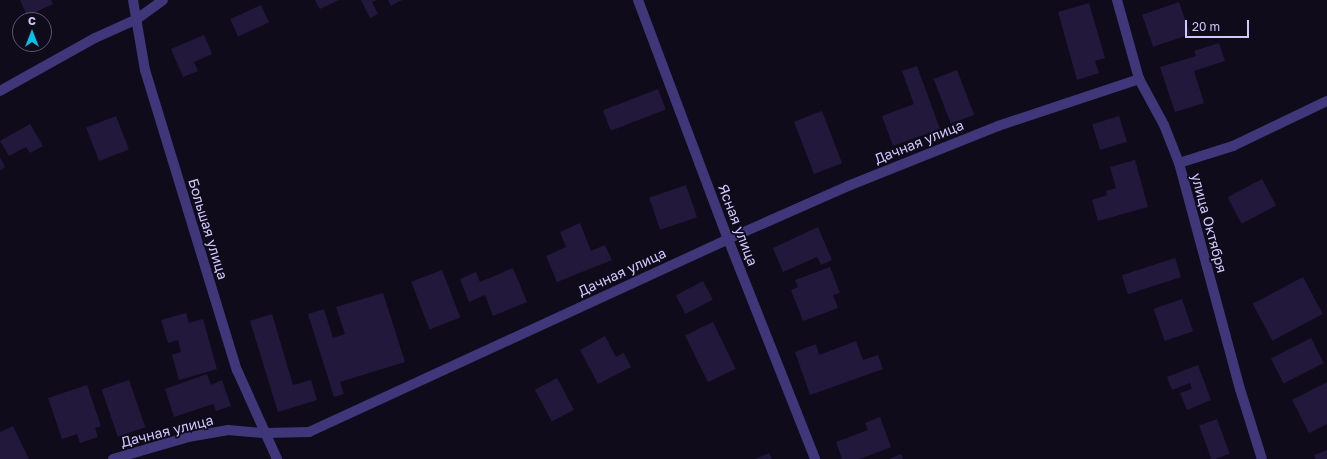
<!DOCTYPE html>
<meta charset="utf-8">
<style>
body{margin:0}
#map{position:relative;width:1327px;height:459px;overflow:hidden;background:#0f0b1b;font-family:"Golos Text",sans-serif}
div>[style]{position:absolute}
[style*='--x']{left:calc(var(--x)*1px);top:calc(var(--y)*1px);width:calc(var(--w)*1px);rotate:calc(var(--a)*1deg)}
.building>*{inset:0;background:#22183c;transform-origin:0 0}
.lane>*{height:10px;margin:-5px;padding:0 5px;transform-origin:5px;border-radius:5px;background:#3f3779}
.street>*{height:10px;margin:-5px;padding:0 5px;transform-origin:5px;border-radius:5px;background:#3f3779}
span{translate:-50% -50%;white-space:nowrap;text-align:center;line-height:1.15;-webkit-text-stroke:3.5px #0f0b1b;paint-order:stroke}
.street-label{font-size:14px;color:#d2c7fd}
.north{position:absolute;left:12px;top:12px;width:40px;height:40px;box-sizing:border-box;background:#0f0b1b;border:1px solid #5d5675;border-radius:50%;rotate:0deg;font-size:11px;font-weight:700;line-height:16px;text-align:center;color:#d2c7fd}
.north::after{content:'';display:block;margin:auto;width:14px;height:18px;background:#06c1ea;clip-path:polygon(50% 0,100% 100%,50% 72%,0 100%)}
.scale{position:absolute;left:1185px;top:20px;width:64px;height:18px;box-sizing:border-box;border:2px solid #d2c7fd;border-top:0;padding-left:5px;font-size:12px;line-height:14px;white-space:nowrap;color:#d2c7fd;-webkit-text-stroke:3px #0f0b1b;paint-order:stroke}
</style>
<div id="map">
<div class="building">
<div style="clip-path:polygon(20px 0,51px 0,53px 4px,27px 16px)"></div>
<div style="clip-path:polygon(315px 0,339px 0,320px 9px)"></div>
<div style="clip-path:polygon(361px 0,377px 0,372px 2px,378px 14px,370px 18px)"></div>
<div style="clip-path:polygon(388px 0,402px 0,391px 6px)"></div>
<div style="left:1179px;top:2px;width:34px;height:39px;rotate:71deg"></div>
<div style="clip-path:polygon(1089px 3px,1105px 58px,1095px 61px,1099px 73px,1077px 80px,1058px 12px)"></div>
<div style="left:261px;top:5px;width:19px;height:34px;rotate:65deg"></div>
<div style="clip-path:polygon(204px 35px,212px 54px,194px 62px,198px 71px,183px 77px,171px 49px)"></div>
<div style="clip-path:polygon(1219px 43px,1225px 61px,1194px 71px,1204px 103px,1175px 112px,1160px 67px,1196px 56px,1194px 51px)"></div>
<div style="clip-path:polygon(917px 66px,940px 129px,893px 146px,882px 116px,914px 104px,902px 71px)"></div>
<div style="left:957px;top:70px;width:48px;height:25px;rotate:69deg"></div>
<div style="left:658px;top:89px;width:22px;height:59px;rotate:69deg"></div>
<div style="left:822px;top:111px;width:56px;height:30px;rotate:69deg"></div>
<div style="left:116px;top:116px;width:36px;height:32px;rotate:69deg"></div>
<div style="left:1119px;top:116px;width:27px;height:28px;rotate:73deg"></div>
<div style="clip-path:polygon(30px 124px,43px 146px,30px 153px,26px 147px,9px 156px,0 141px)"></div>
<div style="clip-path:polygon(0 157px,5px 167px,0 170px)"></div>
<div style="clip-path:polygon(1135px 160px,1148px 207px,1098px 221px,1092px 200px,1107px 195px,1106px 191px,1116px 188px,1110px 167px)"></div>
<div style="left:1262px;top:179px;width:30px;height:39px;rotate:62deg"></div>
<div style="left:686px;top:185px;width:34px;height:39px;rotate:71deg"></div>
<div style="clip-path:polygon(580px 223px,591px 251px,605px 245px,612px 260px,557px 282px,546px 256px,566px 247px,560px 232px)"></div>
<div style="clip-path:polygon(818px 227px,832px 260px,821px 265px,817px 257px,783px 272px,773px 248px)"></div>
<div style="left:1175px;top:258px;width:20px;height:56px;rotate:72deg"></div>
<div style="clip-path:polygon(830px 267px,840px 293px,833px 295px,838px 308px,803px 321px,791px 290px,798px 287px,795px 280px)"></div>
<div style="clip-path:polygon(513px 268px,527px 302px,493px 316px,485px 295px,469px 302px,460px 279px,476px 272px,480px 282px)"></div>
<div style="left:442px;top:270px;width:51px;height:33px;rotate:69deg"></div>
<div style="left:1303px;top:277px;width:42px;height:57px;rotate:62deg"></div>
<div style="left:703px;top:281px;width:21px;height:31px;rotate:62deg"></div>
<div style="clip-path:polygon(383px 293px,405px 362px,340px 382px,344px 394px,334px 397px,308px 314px,324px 309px,333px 338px,345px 334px,336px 307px)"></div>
<div style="left:1182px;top:299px;width:34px;height:30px;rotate:71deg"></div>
<div style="clip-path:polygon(186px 313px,189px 323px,203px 319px,217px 369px,179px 380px,172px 355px,181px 352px,178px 340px,168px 343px,161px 320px)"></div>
<div style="clip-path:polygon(272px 314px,293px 385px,311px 380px,317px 400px,278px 412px,250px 321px)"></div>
<div style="left:713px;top:322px;width:52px;height:31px;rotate:64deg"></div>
<div style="clip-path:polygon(605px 336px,616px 357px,624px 353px,631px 367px,598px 384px,580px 350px)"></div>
<div style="left:1311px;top:338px;width:28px;height:45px;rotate:63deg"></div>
<div style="clip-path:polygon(856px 341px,863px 360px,878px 355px,883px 369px,810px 395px,795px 352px,816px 344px,819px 355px)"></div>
<div style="clip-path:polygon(1198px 365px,1211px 400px,1187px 410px,1180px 393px,1192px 389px,1190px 383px,1172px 390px,1167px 377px)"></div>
<div style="clip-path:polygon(207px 374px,211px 385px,222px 380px,231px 406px,216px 411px,213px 404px,174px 417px,165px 389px)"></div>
<div style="left:557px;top:378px;width:36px;height:25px;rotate:62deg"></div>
<div style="left:129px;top:380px;width:50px;height:29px;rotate:71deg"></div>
<div style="clip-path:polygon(1327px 382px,1327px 424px,1309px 433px,1292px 400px)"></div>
<div style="clip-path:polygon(87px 385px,101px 426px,95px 428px,98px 437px,80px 443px,77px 434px,62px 439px,48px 398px)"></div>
<div style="clip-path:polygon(880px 417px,891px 447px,860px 459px,842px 459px,836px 442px,868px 430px,865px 423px)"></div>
<div style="left:1217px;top:419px;width:37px;height:19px;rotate:70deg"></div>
<div style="clip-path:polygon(13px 426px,29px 459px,0 459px,0 432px)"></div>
<div style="clip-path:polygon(1327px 450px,1327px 459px,1316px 459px,1314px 455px)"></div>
<div style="clip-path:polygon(769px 453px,772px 459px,755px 459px)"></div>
<div style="clip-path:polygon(901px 454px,903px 459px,889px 459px)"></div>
</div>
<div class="lane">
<div style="--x:1179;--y:163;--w:57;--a:-17.5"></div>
<div style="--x:1233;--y:146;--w:104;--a:-25.6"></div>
</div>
<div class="street">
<div style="--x:133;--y:0;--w:71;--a:80.3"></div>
<div style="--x:145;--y:70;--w:314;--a:73"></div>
<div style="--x:237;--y:370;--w:98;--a:65.8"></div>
<div style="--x:638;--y:0;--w:255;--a:69.4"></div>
<div style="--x:728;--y:239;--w:237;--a:68.4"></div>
<div style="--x:1117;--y:0;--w:82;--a:74.4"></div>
<div style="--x:1139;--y:79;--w:52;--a:61.5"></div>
<div style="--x:1164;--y:125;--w:41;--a:68.5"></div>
<div style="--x:1179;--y:163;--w:234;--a:74.9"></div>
<div style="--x:1240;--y:389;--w:73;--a:72.6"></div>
<div style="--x:0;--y:91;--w:109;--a:-29.2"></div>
<div style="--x:95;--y:38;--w:46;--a:-24.3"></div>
<div style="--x:137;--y:19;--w:32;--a:-36"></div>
<div style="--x:113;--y:459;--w:78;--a:-16.3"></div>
<div style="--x:188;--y:437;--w:41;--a:-9.9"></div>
<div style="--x:228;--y:430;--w:38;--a:5"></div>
<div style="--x:266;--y:433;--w:43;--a:-1.3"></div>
<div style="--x:309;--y:432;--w:461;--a:-24.7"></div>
<div style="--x:728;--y:239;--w:131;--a:-23.8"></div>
<div style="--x:848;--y:186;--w:162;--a:-21.8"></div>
<div style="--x:998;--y:126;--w:149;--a:-18.4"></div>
</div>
<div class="street-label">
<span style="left:919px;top:142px;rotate:-22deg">Дачная улица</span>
<span style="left:1209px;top:223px;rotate:75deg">улица Октября</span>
<span style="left:738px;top:225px;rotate:69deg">Ясная улица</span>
<span style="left:208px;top:229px;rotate:73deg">Большая улица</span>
<span style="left:622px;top:272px;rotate:-25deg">Дачная улица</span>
<span style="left:167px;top:431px;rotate:-14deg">Дачная улица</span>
</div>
<div class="north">С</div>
<div class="scale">20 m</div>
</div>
